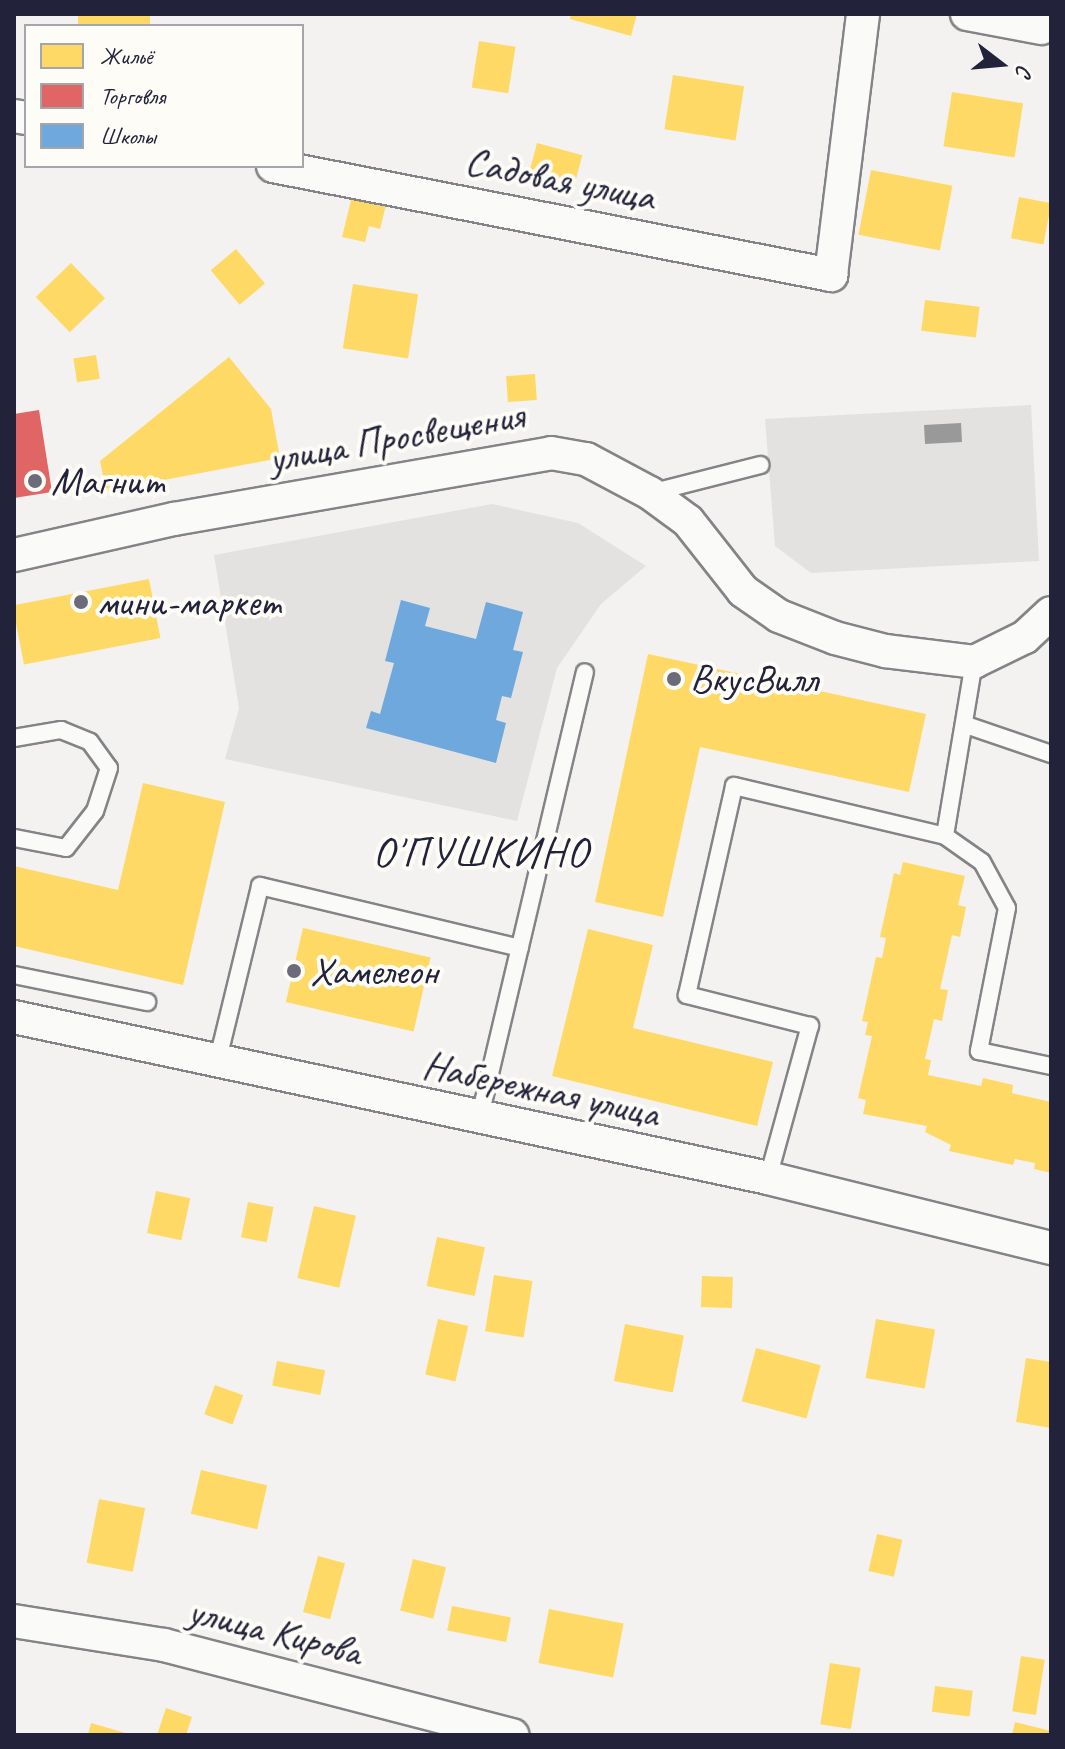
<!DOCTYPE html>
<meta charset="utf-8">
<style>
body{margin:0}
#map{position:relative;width:1065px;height:1749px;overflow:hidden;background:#f3f2f0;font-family:Caveat,sans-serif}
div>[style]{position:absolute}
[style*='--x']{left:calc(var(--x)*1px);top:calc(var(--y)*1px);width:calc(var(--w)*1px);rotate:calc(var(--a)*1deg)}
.built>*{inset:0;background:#e3e2e1}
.homes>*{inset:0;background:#ffd966;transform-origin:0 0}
.shops>*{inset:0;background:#e06666}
.schools>*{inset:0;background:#6fa8dc}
.industry>*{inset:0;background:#999;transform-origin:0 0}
.roads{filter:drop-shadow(2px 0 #848488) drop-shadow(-2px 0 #848488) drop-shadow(0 2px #848488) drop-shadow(0 -2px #848488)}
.lane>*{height:16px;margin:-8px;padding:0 8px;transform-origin:8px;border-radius:8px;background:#fafaf8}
.street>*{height:32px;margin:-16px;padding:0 16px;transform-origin:16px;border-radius:16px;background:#fafaf8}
.dots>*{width:22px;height:22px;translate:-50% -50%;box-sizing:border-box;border:4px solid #fdfcf7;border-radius:50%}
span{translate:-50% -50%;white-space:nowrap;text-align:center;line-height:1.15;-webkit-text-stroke:8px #fdfcf7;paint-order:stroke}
.street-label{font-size:40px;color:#22223b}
.poi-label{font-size:40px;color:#22223b}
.left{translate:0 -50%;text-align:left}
.neighbourhood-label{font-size:42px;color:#22223b;letter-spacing:2px}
.frame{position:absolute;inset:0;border:16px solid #22223b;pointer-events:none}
.legend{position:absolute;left:24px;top:24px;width:280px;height:144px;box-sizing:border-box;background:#fdfcf7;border:2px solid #a5a5ac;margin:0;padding:10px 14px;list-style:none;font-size:24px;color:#22223b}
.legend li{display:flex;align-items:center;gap:16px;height:40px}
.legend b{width:40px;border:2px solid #a5a5ac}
.north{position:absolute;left:961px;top:24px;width:80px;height:80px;-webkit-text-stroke:6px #fdfcf7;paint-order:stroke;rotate:106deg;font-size:22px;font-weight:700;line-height:32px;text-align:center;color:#22223b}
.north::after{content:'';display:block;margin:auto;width:28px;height:36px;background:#22223b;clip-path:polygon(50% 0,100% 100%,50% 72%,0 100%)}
</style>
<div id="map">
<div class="built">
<div style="clip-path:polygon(1031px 405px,1039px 561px,811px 573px,775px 546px,765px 419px)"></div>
<div style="clip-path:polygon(492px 504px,578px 523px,646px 566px,601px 604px,557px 668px,517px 821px,225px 759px,239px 708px,214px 555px)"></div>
</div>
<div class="homes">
<div style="left:78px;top:14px;width:72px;height:12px"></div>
<div style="clip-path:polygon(571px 14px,637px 14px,631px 36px,570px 19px)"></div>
<div style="left:479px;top:41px;width:37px;height:47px;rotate:9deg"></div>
<div style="left:673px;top:75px;width:72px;height:55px;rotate:9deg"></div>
<div style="left:952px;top:92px;width:72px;height:55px;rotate:9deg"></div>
<div style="left:537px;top:143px;width:47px;height:34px;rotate:15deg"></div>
<div style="left:871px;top:170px;width:83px;height:66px;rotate:11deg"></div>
<div style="clip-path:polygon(352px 196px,386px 205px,380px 229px,369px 226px,365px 242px,342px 237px)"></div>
<div style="left:1019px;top:197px;width:33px;height:42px;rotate:11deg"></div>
<div style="left:236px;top:249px;width:45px;height:33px;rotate:50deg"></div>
<div style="left:71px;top:263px;width:49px;height:49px;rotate:46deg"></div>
<div style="left:353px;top:284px;width:66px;height:65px;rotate:9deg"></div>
<div style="left:925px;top:300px;width:55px;height:31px;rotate:7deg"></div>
<div style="left:96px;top:355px;width:24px;height:23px;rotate:81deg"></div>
<div style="clip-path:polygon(229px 357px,271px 409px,280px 458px,106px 491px,100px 461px)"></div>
<div style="left:535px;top:374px;width:26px;height:29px;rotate:86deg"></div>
<div style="left:149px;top:579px;width:60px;height:139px;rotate:79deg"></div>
<div style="clip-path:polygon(648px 654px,926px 714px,909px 792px,700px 747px,663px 917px,595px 902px)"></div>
<div style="clip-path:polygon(143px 783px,225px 802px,183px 985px,14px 946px,14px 866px,118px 890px)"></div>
<div style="clip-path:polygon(903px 862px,965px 876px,958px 905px,966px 907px,960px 937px,952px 935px,940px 989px,948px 990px,942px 1021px,934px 1019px,925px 1059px,931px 1060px,928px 1075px,981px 1086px,983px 1078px,1013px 1085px,1012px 1093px,1051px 1102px,1051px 1173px,1034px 1169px,1035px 1163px,1015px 1159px,1013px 1165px,949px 1151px,951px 1145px,925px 1132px,927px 1126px,863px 1114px,866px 1100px,858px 1098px,872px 1036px,865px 1035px,868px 1022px,862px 1021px,876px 957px,882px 958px,886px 938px,880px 937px,894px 873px,900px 875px)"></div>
<div style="left:303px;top:928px;width:131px;height:76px;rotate:13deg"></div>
<div style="clip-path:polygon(588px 929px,653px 945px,633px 1028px,773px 1062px,757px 1126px,552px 1076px)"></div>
<div style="left:156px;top:1191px;width:35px;height:43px;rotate:12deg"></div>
<div style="left:248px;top:1202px;width:26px;height:36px;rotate:11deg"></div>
<div style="left:314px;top:1206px;width:43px;height:74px;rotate:13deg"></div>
<div style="left:437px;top:1237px;width:49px;height:50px;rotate:12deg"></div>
<div style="left:494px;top:1275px;width:39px;height:57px;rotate:9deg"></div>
<div style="left:702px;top:1276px;width:31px;height:31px;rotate:2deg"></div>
<div style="left:438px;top:1319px;width:31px;height:57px;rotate:13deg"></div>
<div style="left:876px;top:1319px;width:60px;height:60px;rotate:10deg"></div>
<div style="left:625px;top:1324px;width:60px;height:58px;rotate:11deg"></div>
<div style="left:756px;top:1348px;width:67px;height:55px;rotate:15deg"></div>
<div style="clip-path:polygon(1026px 1358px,1051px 1362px,1051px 1428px,1016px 1422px)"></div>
<div style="left:277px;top:1361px;width:49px;height:25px;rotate:11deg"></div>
<div style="left:215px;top:1385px;width:30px;height:31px;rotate:20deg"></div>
<div style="left:201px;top:1470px;width:68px;height:45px;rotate:13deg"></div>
<div style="left:99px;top:1499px;width:47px;height:65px;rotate:11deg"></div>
<div style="left:877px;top:1534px;width:26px;height:38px;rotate:13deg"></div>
<div style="left:318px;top:1556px;width:28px;height:58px;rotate:15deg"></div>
<div style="left:413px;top:1559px;width:34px;height:53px;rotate:14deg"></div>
<div style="left:452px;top:1606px;width:60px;height:25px;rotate:11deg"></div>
<div style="left:549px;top:1609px;width:76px;height:55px;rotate:11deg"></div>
<div style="left:1021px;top:1656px;width:24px;height:56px;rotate:9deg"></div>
<div style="left:830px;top:1663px;width:31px;height:62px;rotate:9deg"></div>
<div style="left:935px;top:1686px;width:38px;height:26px;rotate:7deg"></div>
<div style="clip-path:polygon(166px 1708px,192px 1717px,186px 1735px,157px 1735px)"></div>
<div style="clip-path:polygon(1015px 1722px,1051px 1731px,1050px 1735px,1012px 1735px)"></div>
<div style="clip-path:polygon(91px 1723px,129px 1734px,129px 1735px,88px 1735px)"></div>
</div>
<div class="shops">
<div style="clip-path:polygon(39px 410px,52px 492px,14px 498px,14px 414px)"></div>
</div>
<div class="schools">
<div style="clip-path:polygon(401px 600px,430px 608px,425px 626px,476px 639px,486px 602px,523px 612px,513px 650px,523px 652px,511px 698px,502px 696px,496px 720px,506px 723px,496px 763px,366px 728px,371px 711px,380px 714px,394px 663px,385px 661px)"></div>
</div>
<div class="industry">
<div style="left:961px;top:423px;width:19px;height:37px;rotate:87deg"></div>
</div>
<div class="roads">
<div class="lane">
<div style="--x:650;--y:493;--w:114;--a:-14.2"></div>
<div style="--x:974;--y:662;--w:176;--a:99.5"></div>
<div style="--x:945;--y:836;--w:45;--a:35.1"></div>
<div style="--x:982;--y:862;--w:52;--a:61.5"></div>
<div style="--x:1007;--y:908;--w:146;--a:101.1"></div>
<div style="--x:979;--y:1051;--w:74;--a:11.8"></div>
<div style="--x:966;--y:725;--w:90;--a:18.8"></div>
<div style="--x:14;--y:738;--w:48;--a:-9.7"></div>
<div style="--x:61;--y:730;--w:31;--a:22"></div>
<div style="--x:90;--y:742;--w:32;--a:54"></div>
<div style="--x:109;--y:768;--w:45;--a:108"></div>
<div style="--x:95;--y:811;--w:47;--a:128.1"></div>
<div style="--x:66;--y:848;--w:53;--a:-169.1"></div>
<div style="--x:14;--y:975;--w:136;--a:11.5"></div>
<div style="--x:217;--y:1063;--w:182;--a:-76.3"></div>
<div style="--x:260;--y:886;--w:267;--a:13.4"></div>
<div style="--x:479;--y:1120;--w:460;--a:-76.7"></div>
<div style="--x:768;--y:1178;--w:158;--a:-74.6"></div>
<div style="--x:810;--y:1026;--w:127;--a:-165.9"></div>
<div style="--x:687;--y:995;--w:214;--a:-77.3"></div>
<div style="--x:734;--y:786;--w:217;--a:13.3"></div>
</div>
<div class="street">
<div style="--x:967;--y:14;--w:76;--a:10.6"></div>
<div style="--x:14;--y:116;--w:12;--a:9"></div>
<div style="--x:273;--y:166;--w:569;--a:11.05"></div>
<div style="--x:831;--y:275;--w:263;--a:-83"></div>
<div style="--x:14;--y:555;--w:164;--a:-12.7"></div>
<div style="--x:174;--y:519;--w:383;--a:-9.9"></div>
<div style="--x:551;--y:453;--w:36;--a:10"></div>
<div style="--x:586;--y:459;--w:72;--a:28"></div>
<div style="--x:650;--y:493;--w:47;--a:36.4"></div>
<div style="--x:688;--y:521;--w:89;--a:51.8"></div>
<div style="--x:743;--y:591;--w:44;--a:34.8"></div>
<div style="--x:779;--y:616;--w:60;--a:21.4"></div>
<div style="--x:835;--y:638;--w:52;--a:14.6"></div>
<div style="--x:885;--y:651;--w:90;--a:7"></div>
<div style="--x:974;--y:662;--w:57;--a:-26.1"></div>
<div style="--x:1025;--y:637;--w:35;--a:-43"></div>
<div style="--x:14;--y:1017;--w:771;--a:12.05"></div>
<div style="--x:768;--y:1178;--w:292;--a:13.9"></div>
<div style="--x:14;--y:1621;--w:152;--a:9.1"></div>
<div style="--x:164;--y:1645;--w:360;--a:14.5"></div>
</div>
</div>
<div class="dots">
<div style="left:35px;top:481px;background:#6b6b7a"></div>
<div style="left:81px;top:602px;background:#6b6b7a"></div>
<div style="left:674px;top:679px;background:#6b6b7a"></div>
<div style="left:294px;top:971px;background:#6b6b7a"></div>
</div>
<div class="street-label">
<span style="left:560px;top:179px;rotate:11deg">Садовая улица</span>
<span style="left:396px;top:437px;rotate:-10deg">улица Просвещения</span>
<span style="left:541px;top:1089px;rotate:12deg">Набережная улица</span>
<span style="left:275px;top:1631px;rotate:14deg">улица Кирова</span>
</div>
<div class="poi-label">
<span class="left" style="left:51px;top:481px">Магнит</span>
<span class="left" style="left:97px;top:602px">мини-маркет</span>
<span class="left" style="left:690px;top:679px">ВкусВилл</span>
<span class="left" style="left:310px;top:971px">Хамелеон</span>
</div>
<div class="neighbourhood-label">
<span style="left:481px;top:853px">О'ПУШКИНО</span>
</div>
<div class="frame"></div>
<ul class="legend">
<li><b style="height:22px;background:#ffd966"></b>Жильё</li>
<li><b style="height:22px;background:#e06666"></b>Торговля</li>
<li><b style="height:22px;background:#6fa8dc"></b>Школы</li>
</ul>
<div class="north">С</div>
</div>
